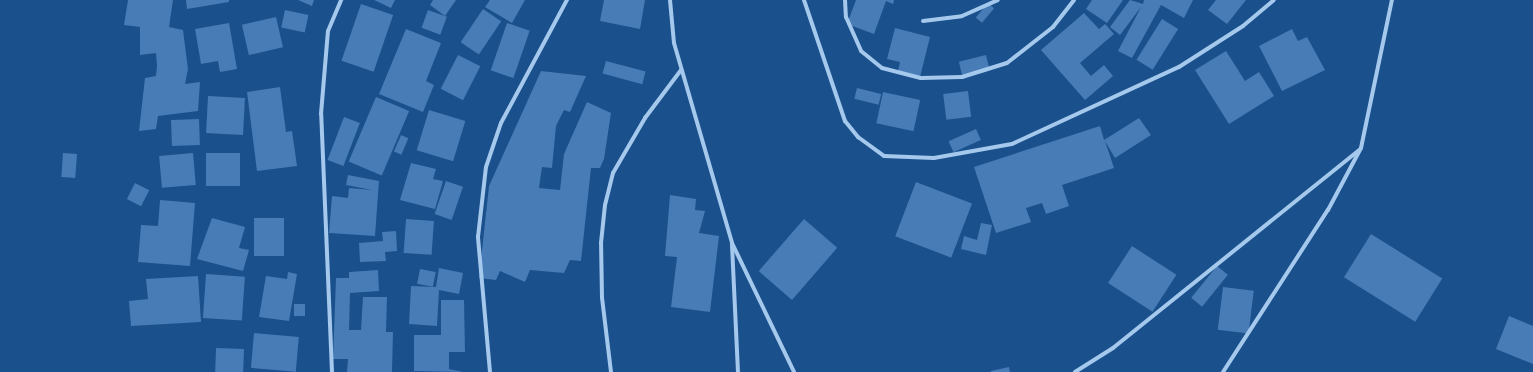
<!DOCTYPE html>
<style>
body{margin:0}
#map{position:relative;width:1533px;height:372px;overflow:hidden;background:#1a508b;font-family:Mulish,sans-serif}
div>[style]{position:absolute}
[style*='--x']{left:calc(var(--x)*1px);top:calc(var(--y)*1px);width:calc(var(--w)*1px);rotate:calc(var(--a)*1deg)}
.building>*{inset:0;background:#477cb6;transform-origin:0 0}
.minor>*{height:4px;margin:-2px;padding:0 2px;transform-origin:2px;border-radius:2px;background:#a5c8ed}
span{translate:-50% -50%;white-space:nowrap;text-align:center;line-height:1.15;-webkit-text-stroke:3.5px #1a508b;paint-order:stroke}
</style>
<div id="map">
<div class="building">
<div style="clip-path:polygon(128px 0,173px 0,169px 27px,183px 30px,188px 69px,185px 84px,200px 82px,198px 111px,158px 116px,156px 129px,139px 131px,145px 78px,156px 76px,157px 66px,156px 53px,140px 55px,140px 27px,124px 25px)"></div>
<div style="clip-path:polygon(186px 0,229px 0,229px 2px,187px 9px)"></div>
<div style="clip-path:polygon(298px 0,314px 0,312px 6px)"></div>
<div style="clip-path:polygon(374px 0,395px 0,391px 8px)"></div>
<div style="clip-path:polygon(433px 0,456px 0,445px 16px,430px 5px)"></div>
<div style="clip-path:polygon(490px 0,525px 0,512px 23px,485px 7px)"></div>
<div style="clip-path:polygon(604px 0,645px 0,640px 29px,600px 21px)"></div>
<div style="clip-path:polygon(856px 0,894px 0,893px 4px,886px 1px,874px 34px,847px 24px)"></div>
<div style="clip-path:polygon(1092px 0,1123px 0,1107px 23px,1086px 9px)"></div>
<div style="clip-path:polygon(1130px 0,1143px 4px,1144px 0,1193px 0,1184px 18px,1161px 5px,1132px 58px,1118px 51px,1141px 7px,1120px 35px,1110px 27px)"></div>
<div style="clip-path:polygon(1216px 0,1246px 0,1227px 24px,1208px 10px)"></div>
<div style="left:988px;top:3px;width:8px;height:19px;rotate:40deg"></div>
<div style="left:361px;top:4px;width:34px;height:60px;rotate:19deg"></div>
<div style="left:483px;top:9px;width:22px;height:40px;rotate:34deg"></div>
<div style="left:285px;top:10px;width:24px;height:18px;rotate:12deg"></div>
<div style="left:428px;top:10px;width:20px;height:19px;rotate:20deg"></div>
<div style="clip-path:polygon(1084px 13px,1099px 29px,1105px 24px,1114px 34px,1080px 63px,1091px 76px,1104px 65px,1113px 76px,1085px 100px,1041px 50px)"></div>
<div style="left:276px;top:17px;width:31px;height:35px;rotate:77deg"></div>
<div style="left:1162px;top:19px;width:19px;height:48px;rotate:32deg"></div>
<div style="clip-path:polygon(229px 23px,237px 69px,220px 72px,218px 61px,201px 64px,195px 29px)"></div>
<div style="left:507px;top:23px;width:24px;height:50px;rotate:19deg"></div>
<div style="clip-path:polygon(895px 28px,930px 37px,920px 77px,898px 71px,900px 62px,887px 59px)"></div>
<div style="clip-path:polygon(406px 29px,441px 43px,426px 81px,434px 85px,423px 112px,379px 94px)"></div>
<div style="clip-path:polygon(1292px 29px,1298px 41px,1307px 37px,1325px 70px,1282px 91px,1259px 46px)"></div>
<div style="clip-path:polygon(1226px 51px,1245px 81px,1259px 72px,1274px 96px,1229px 124px,1195px 70px)"></div>
<div style="left:458px;top:55px;width:25px;height:38px;rotate:27deg"></div>
<div style="left:986px;top:55px;width:16px;height:28px;rotate:76deg"></div>
<div style="left:606px;top:61px;width:41px;height:13px;rotate:15deg"></div>
<div style="clip-path:polygon(541px 71px,586px 76px,570px 112px,564px 110px,556px 126px,552px 168px,542px 167px,539px 188px,560px 190px,564px 154px,587px 102px,611px 113px,604px 159px,600px 168px,591px 168px,581px 261px,570px 260px,564px 273px,530px 270px,525px 282px,500px 271px,496px 280px,479px 278px,489px 186px)"></div>
<div style="clip-path:polygon(280px 87px,286px 132px,292px 131px,297px 166px,257px 171px,247px 92px)"></div>
<div style="left:857px;top:88px;width:25px;height:11px;rotate:14deg"></div>
<div style="left:968px;top:91px;width:26px;height:25px;rotate:83deg"></div>
<div style="left:883px;top:92px;width:38px;height:32px;rotate:12deg"></div>
<div style="left:208px;top:96px;width:37px;height:37px;rotate:3deg"></div>
<div style="left:376px;top:97px;width:36px;height:70px;rotate:23deg"></div>
<div style="left:429px;top:110px;width:38px;height:42px;rotate:17deg"></div>
<div style="left:344px;top:117px;width:17px;height:46px;rotate:21deg"></div>
<div style="clip-path:polygon(1139px 118px,1151px 135px,1115px 158px,1105px 141px,1114px 168px,1062px 185px,1069px 206px,1046px 214px,1042px 203px,1026px 208px,1031px 222px,996px 233px,974px 167px,1100px 126px,1104px 140px)"></div>
<div style="left:199px;top:119px;width:26px;height:28px;rotate:88deg"></div>
<div style="left:976px;top:129px;width:12px;height:30px;rotate:66deg"></div>
<div style="left:401px;top:135px;width:8px;height:18px;rotate:23deg"></div>
<div style="left:63px;top:153px;width:14px;height:24px;rotate:4deg"></div>
<div style="left:193px;top:153px;width:32px;height:34px;rotate:85deg"></div>
<div style="left:206px;top:153px;width:34px;height:33px"></div>
<div style="clip-path:polygon(411px 163px,436px 169px,433px 179px,443px 181px,435px 209px,400px 200px)"></div>
<div style="clip-path:polygon(348px 175px,379px 181px,375px 236px,329px 233px,332px 196px,348px 198px,349px 188px,372px 190px,346px 185px)"></div>
<div style="left:446px;top:181px;width:18px;height:35px;rotate:19deg"></div>
<div style="left:916px;top:182px;width:60px;height:58px;rotate:21deg"></div>
<div style="left:135px;top:183px;width:16px;height:18px;rotate:27deg"></div>
<div style="clip-path:polygon(670px 195px,696px 199px,695px 210px,705px 211px,699px 233px,719px 236px,710px 312px,671px 307px,677px 257px,665px 256px)"></div>
<div style="clip-path:polygon(160px 200px,195px 203px,190px 266px,138px 262px,141px 225px,158px 226px)"></div>
<div style="clip-path:polygon(212px 218px,245px 227px,239px 248px,249px 250px,243px 271px,197px 259px)"></div>
<div style="left:254px;top:218px;width:30px;height:38px"></div>
<div style="left:406px;top:219px;width:28px;height:34px;rotate:4deg"></div>
<div style="left:804px;top:219px;width:44px;height:69px;rotate:41deg"></div>
<div style="clip-path:polygon(981px 223px,992px 225px,986px 255px,961px 249px,964px 236px,977px 240px)"></div>
<div style="clip-path:polygon(396px 231px,397px 251px,385px 252px,386px 261px,360px 262px,359px 243px,383px 241px,382px 232px)"></div>
<div style="left:1371px;top:234px;width:84px;height:51px;rotate:32deg"></div>
<div style="left:1132px;top:246px;width:53px;height:44px;rotate:33deg"></div>
<div style="left:1217px;top:266px;width:14px;height:41px;rotate:39deg"></div>
<div style="clip-path:polygon(439px 268px,463px 273px,459px 294px,439px 290px,437px 326px,409px 324px,411px 286px,436px 287px)"></div>
<div style="left:420px;top:269px;width:16px;height:15px;rotate:11deg"></div>
<div style="clip-path:polygon(378px 270px,379px 291px,350px 293px,349px 330px,361px 330px,363px 297px,387px 297px,386px 332px,393px 332px,392px 372px,347px 372px,348px 359px,333px 359px,336px 278px,349px 278px,349px 272px)"></div>
<div style="clip-path:polygon(288px 272px,297px 274px,289px 321px,259px 317px,266px 276px,287px 279px)"></div>
<div style="left:206px;top:274px;width:39px;height:44px;rotate:4deg"></div>
<div style="clip-path:polygon(198px 276px,201px 322px,131px 326px,129px 301px,148px 299px,146px 279px)"></div>
<div style="left:1223px;top:287px;width:31px;height:43px;rotate:7deg"></div>
<div style="clip-path:polygon(441px 300px,464px 300px,465px 352px,449px 352px,449px 369px,463px 372px,414px 371px,414px 335px,441px 335px)"></div>
<div style="left:294px;top:304px;width:11px;height:12px"></div>
<div style="clip-path:polygon(1509px 316px,1533px 326px,1533px 364px,1496px 349px)"></div>
<div style="left:254px;top:333px;width:45px;height:35px;rotate:5deg"></div>
<div style="left:216px;top:348px;width:28px;height:24px;rotate:2deg"></div>
<div style="clip-path:polygon(1009px 367px,1010px 372px,991px 372px,991px 371px)"></div>
</div>
<div class="minor">
<div style="--x:670;--y:0;--w:43;--a:84.7"></div>
<div style="--x:674;--y:43;--w:208;--a:73.8"></div>
<div style="--x:732;--y:243;--w:143;--a:64.3"></div>
<div style="--x:804;--y:0;--w:128;--a:71.3"></div>
<div style="--x:845;--y:121;--w:21;--a:51"></div>
<div style="--x:858;--y:137;--w:32;--a:36"></div>
<div style="--x:884;--y:156;--w:50;--a:2.3"></div>
<div style="--x:934;--y:158;--w:79;--a:-10.2"></div>
<div style="--x:1012;--y:144;--w:184;--a:-24.8"></div>
<div style="--x:1179;--y:67;--w:76;--a:-32.6"></div>
<div style="--x:1243;--y:26;--w:40;--a:-40"></div>
<div style="--x:845;--y:0;--w:17;--a:87"></div>
<div style="--x:846;--y:17;--w:37;--a:66"></div>
<div style="--x:861;--y:51;--w:27;--a:39"></div>
<div style="--x:882;--y:68;--w:40;--a:14.4"></div>
<div style="--x:921;--y:78;--w:41;--a:-1.4"></div>
<div style="--x:962;--y:77;--w:47;--a:-17.3"></div>
<div style="--x:1007;--y:63;--w:58;--a:-38"></div>
<div style="--x:1053;--y:27;--w:34;--a:-52"></div>
<div style="--x:923;--y:21;--w:39;--a:-7"></div>
<div style="--x:962;--y:16;--w:39;--a:-24"></div>
<div style="--x:732;--y:245;--w:127;--a:87.3"></div>
<div style="--x:332;--y:372;--w:258;--a:-92.4"></div>
<div style="--x:321;--y:114;--w:83;--a:-85.2"></div>
<div style="--x:328;--y:31;--w:34;--a:-67"></div>
<div style="--x:490;--y:372;--w:136;--a:-95.1"></div>
<div style="--x:478;--y:237;--w:70;--a:-83.5"></div>
<div style="--x:486;--y:167;--w:46;--a:-71.2"></div>
<div style="--x:501;--y:123;--w:140;--a:-61.8"></div>
<div style="--x:611;--y:372;--w:75;--a:-96.9"></div>
<div style="--x:602;--y:298;--w:55;--a:-91"></div>
<div style="--x:601;--y:243;--w:38;--a:-84"></div>
<div style="--x:605;--y:205;--w:33;--a:-76"></div>
<div style="--x:613;--y:173;--w:64;--a:-59.8"></div>
<div style="--x:645;--y:118;--w:60;--a:-53.1"></div>
<div style="--x:1075;--y:372;--w:45;--a:-32.3"></div>
<div style="--x:1113;--y:348;--w:316;--a:-38.8"></div>
<div style="--x:1223;--y:372;--w:193;--a:-57.1"></div>
<div style="--x:1328;--y:210;--w:70;--a:-62"></div>
<div style="--x:1361;--y:148;--w:151;--a:-78.2"></div>
</div>
</div>
